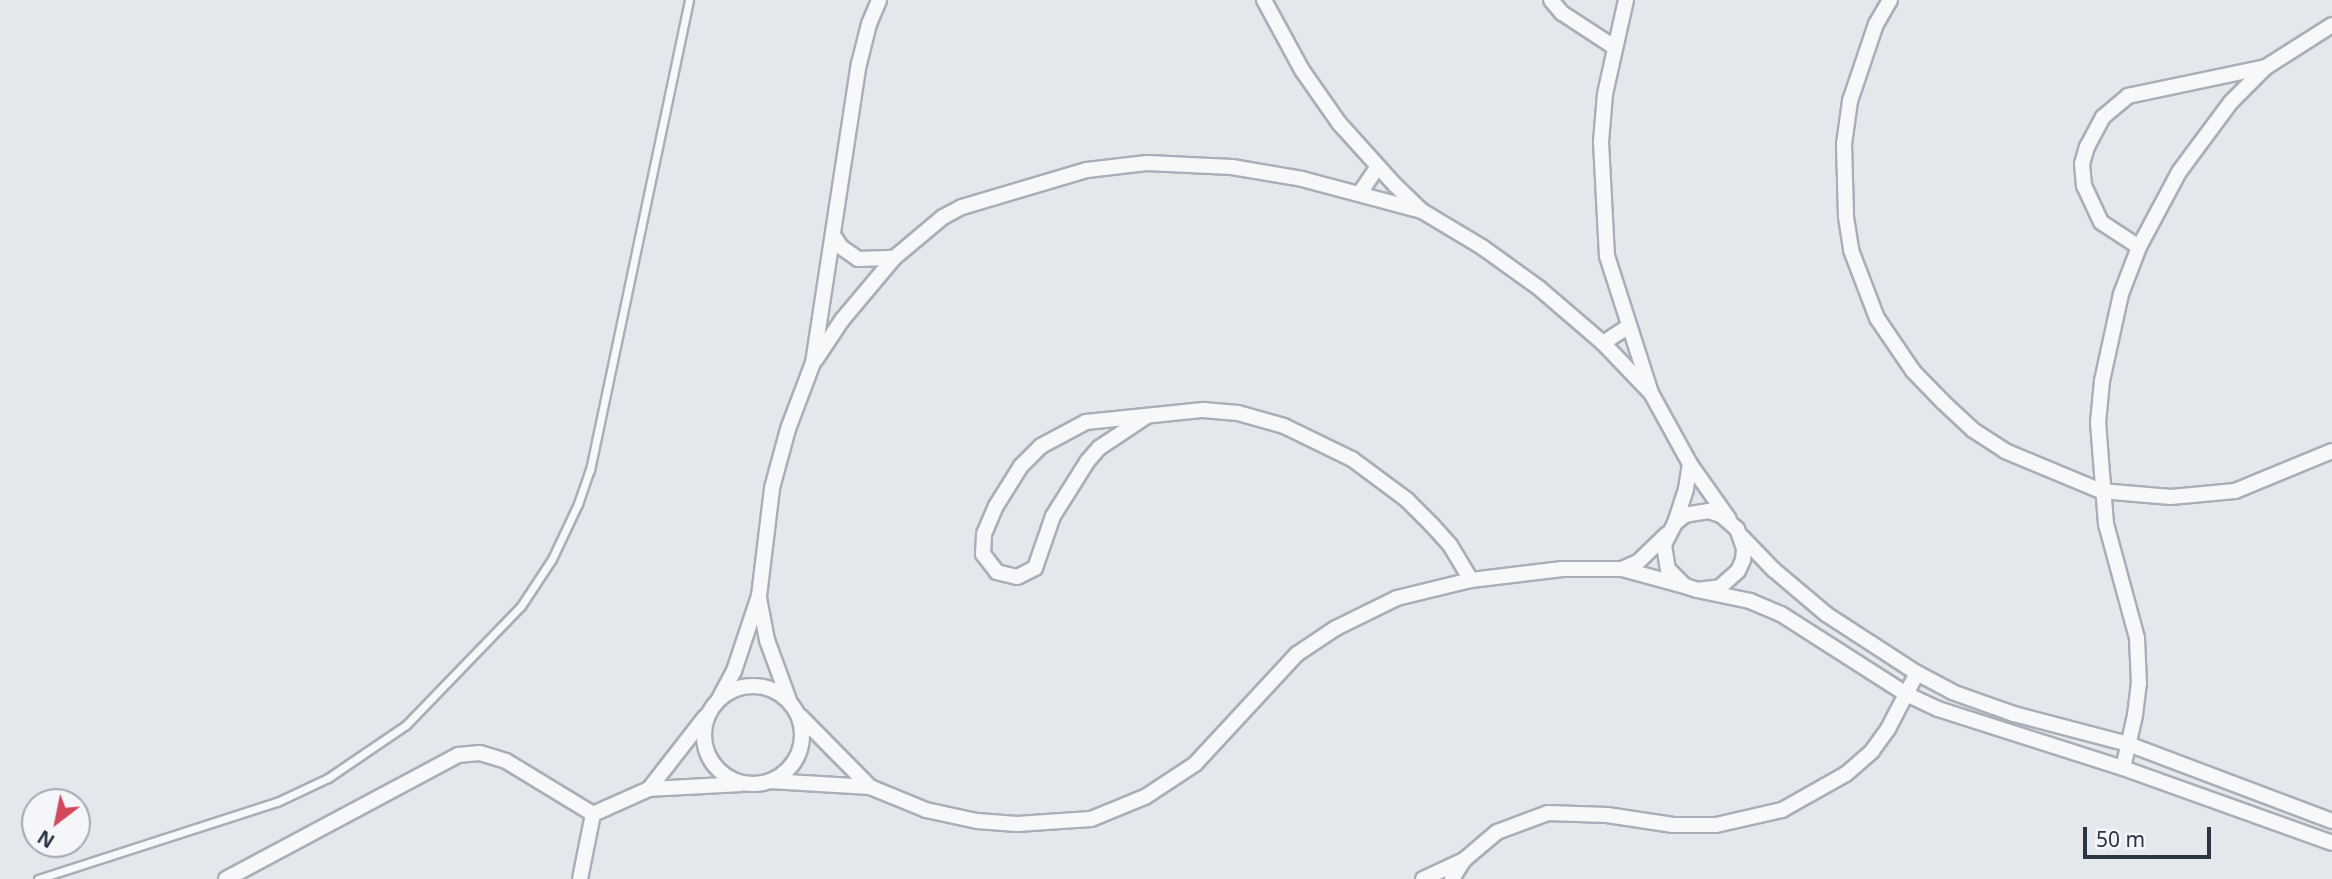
<!DOCTYPE html>
<style>
body{margin:0}
#map{position:relative;width:2332px;height:879px;overflow:hidden;background:#e4e7ec;font-family:"Noto Sans",sans-serif}
div>[style]{position:absolute}
[style*='--x']{left:calc(var(--x)*1px);top:calc(var(--y)*1px);width:calc(var(--w)*1px);rotate:calc(var(--a)*1deg)}
.roads{filter:drop-shadow(2px 0 #a9aeb7) drop-shadow(-2px 0 #a9aeb7) drop-shadow(0 2px #a9aeb7) drop-shadow(0 -2px #a9aeb7)}
.service>*{height:7px;margin:-3.5px;padding:0 3.5px;transform-origin:3.5px;border-radius:3.5px;background:#f7f8fa}
.minor>*{height:14px;margin:-7px;padding:0 7px;transform-origin:7px;border-radius:7px;background:#f7f8fa}
.minor>.ring{margin:-7px;padding:0;box-sizing:content-box;background:none;border:14px solid #f7f8fa;border-radius:50%}
span{translate:-50% -50%;white-space:nowrap;text-align:center;line-height:1.15;-webkit-text-stroke:5px #f4f6f9;paint-order:stroke}
.north{position:absolute;left:21px;top:788px;width:70px;height:70px;box-sizing:border-box;background:#f4f6f9;border:2px solid #a4a8b1;border-radius:50%;rotate:212deg;font-size:19px;font-weight:700;line-height:28px;text-align:center;color:#2b3445}
.north::after{content:'';display:block;margin:auto;width:24px;height:32px;background:#d1495b;clip-path:polygon(50% 0,100% 100%,50% 72%,0 100%)}
.scale{position:absolute;left:2083px;top:827px;width:128px;height:32px;box-sizing:border-box;border:4px solid #2b3445;border-top:0;padding-left:9px;font-size:21px;line-height:24px;white-space:nowrap;color:#2b3445;-webkit-text-stroke:5px #f4f6f9;paint-order:stroke}
</style>
<div id="map">
<div class="roads">
<div class="service">
<div style="--x:38;--y:879;--w:251;--a:-17.9"></div>
<div style="--x:277;--y:802;--w:56;--a:-25.2"></div>
<div style="--x:328;--y:778;--w:94;--a:-34.2"></div>
<div style="--x:406;--y:725;--w:165;--a:-46"></div>
<div style="--x:521;--y:606;--w:56;--a:-56.6"></div>
<div style="--x:552;--y:559;--w:61;--a:-64.7"></div>
<div style="--x:578;--y:504;--w:36;--a:-71"></div>
<div style="--x:590;--y:470;--w:480;--a:-78.1"></div>
</div>
<div class="minor">
<div style="--x:1264;--y:0;--w:80;--a:61.5"></div>
<div style="--x:1302;--y:70;--w:65;--a:55.1"></div>
<div style="--x:1339;--y:123;--w:84;--a:47.9"></div>
<div style="--x:1395;--y:185;--w:37;--a:44"></div>
<div style="--x:1422;--y:211;--w:70;--a:31"></div>
<div style="--x:1482;--y:247;--w:70;--a:35.7"></div>
<div style="--x:1539;--y:288;--w:84;--a:40.7"></div>
<div style="--x:1603;--y:343;--w:69;--a:46.2"></div>
<div style="--x:1551;--y:0;--w:17;--a:50"></div>
<div style="--x:1562;--y:13;--w:62;--a:33.2"></div>
<div style="--x:1626;--y:0;--w:96;--a:102.6"></div>
<div style="--x:1605;--y:94;--w:48;--a:94.8"></div>
<div style="--x:1601;--y:142;--w:114;--a:87"></div>
<div style="--x:1607;--y:256;--w:144;--a:72.2"></div>
<div style="--x:1651;--y:393;--w:81;--a:61.2"></div>
<div style="--x:1690;--y:464;--w:67;--a:54.7"></div>
<div style="--x:1890;--y:0;--w:28;--a:120"></div>
<div style="--x:1876;--y:24;--w:81;--a:108.7"></div>
<div style="--x:1850;--y:101;--w:43;--a:97.9"></div>
<div style="--x:1844;--y:144;--w:73;--a:88.4"></div>
<div style="--x:1846;--y:217;--w:33;--a:81"></div>
<div style="--x:1851;--y:250;--w:73;--a:69.1"></div>
<div style="--x:1877;--y:318;--w:64;--a:55.8"></div>
<div style="--x:1913;--y:371;--w:43;--a:45.9"></div>
<div style="--x:1943;--y:402;--w:41;--a:43"></div>
<div style="--x:1973;--y:430;--w:38;--a:33"></div>
<div style="--x:2005;--y:451;--w:104;--a:22.6"></div>
<div style="--x:2101;--y:491;--w:70;--a:4.9"></div>
<div style="--x:2171;--y:497;--w:64;--a:-5.4"></div>
<div style="--x:2235;--y:491;--w:105;--a:-22.4"></div>
<div style="--x:1360;--y:193;--w:32;--a:-56"></div>
<div style="--x:833;--y:235;--w:14;--a:56"></div>
<div style="--x:841;--y:247;--w:21;--a:35"></div>
<div style="--x:858;--y:259;--w:36;--a:-2"></div>
<div style="--x:2139;--y:247;--w:45;--a:-146.7"></div>
<div style="--x:2101;--y:222;--w:40;--a:-115"></div>
<div style="--x:2084;--y:186;--w:22;--a:-95"></div>
<div style="--x:2082;--y:164;--w:18;--a:-74"></div>
<div style="--x:2087;--y:147;--w:34;--a:-62"></div>
<div style="--x:2103;--y:117;--w:33;--a:-40"></div>
<div style="--x:2128;--y:96;--w:141;--a:-11.9"></div>
<div style="--x:1603;--y:343;--w:30;--a:-33"></div>
<div style="--x:816;--y:359;--w:47;--a:-56.3"></div>
<div style="--x:842;--y:320;--w:81;--a:-50"></div>
<div style="--x:894;--y:258;--w:64;--a:-39.9"></div>
<div style="--x:943;--y:217;--w:21;--a:-28"></div>
<div style="--x:962;--y:207;--w:130;--a:-16.5"></div>
<div style="--x:1087;--y:170;--w:60;--a:-6.7"></div>
<div style="--x:1147;--y:163;--w:85;--a:2.7"></div>
<div style="--x:1232;--y:167;--w:71;--a:9.7"></div>
<div style="--x:1302;--y:179;--w:124;--a:14.9"></div>
<div style="--x:1147;--y:416;--w:58;--a:146.3"></div>
<div style="--x:1099;--y:448;--w:18;--a:131"></div>
<div style="--x:1087;--y:462;--w:64;--a:122.2"></div>
<div style="--x:1053;--y:516;--w:55;--a:109.1"></div>
<div style="--x:1035;--y:568;--w:20;--a:153"></div>
<div style="--x:1017;--y:577;--w:21;--a:-166"></div>
<div style="--x:997;--y:572;--w:23;--a:-128"></div>
<div style="--x:983;--y:554;--w:20;--a:-87"></div>
<div style="--x:984;--y:534;--w:30;--a:-67"></div>
<div style="--x:996;--y:506;--w:47;--a:-58"></div>
<div style="--x:1021;--y:466;--w:28;--a:-45"></div>
<div style="--x:1041;--y:446;--w:51;--a:-28.1"></div>
<div style="--x:1086;--y:422;--w:118;--a:-5.9"></div>
<div style="--x:1203;--y:410;--w:35;--a:5"></div>
<div style="--x:1238;--y:413;--w:48;--a:15.8"></div>
<div style="--x:1284;--y:426;--w:76;--a:25.9"></div>
<div style="--x:1352;--y:459;--w:69;--a:36.7"></div>
<div style="--x:1407;--y:500;--w:35;--a:45"></div>
<div style="--x:1432;--y:525;--w:27;--a:48"></div>
<div style="--x:1450;--y:545;--w:41;--a:59"></div>
<div style="--x:1675;--y:523;--w:36;--a:-72"></div>
<div style="--x:1686;--y:489;--w:25;--a:-81"></div>
<div style="--x:1742;--y:537;--w:46;--a:45.9"></div>
<div style="--x:1774;--y:570;--w:68;--a:40.2"></div>
<div style="--x:1826;--y:614;--w:108;--a:33"></div>
<div style="--x:1917;--y:673;--w:40;--a:28"></div>
<div style="--x:1952;--y:692;--w:66;--a:19.5"></div>
<div style="--x:2014;--y:714;--w:118;--a:14.7"></div>
<div style="--x:2128;--y:744;--w:218;--a:20.7"></div>
<div style="--x:1622;--y:569;--w:17;--a:-24"></div>
<div style="--x:1638;--y:562;--w:40;--a:-44"></div>
<div style="--x:1697;--y:590;--w:23;--a:-7"></div>
<div style="--x:1720;--y:587;--w:24;--a:-42"></div>
<div style="--x:1738;--y:571;--w:12;--a:-66"></div>
<div style="--x:1743;--y:560;--w:12;--a:-85"></div>
<div style="--x:1744;--y:548;--w:20;--a:-110"></div>
<div style="--x:1737;--y:529;--w:21;--a:-139"></div>
<div style="--x:1721;--y:515;--w:13;--a:-162"></div>
<div style="--x:1709;--y:511;--w:24;--a:171"></div>
<div style="--x:1685;--y:515;--w:13;--a:141"></div>
<div style="--x:1675;--y:523;--w:25;--a:117"></div>
<div style="--x:1664;--y:545;--w:24;--a:81"></div>
<div style="--x:1668;--y:569;--w:24;--a:45"></div>
<div style="--x:1685;--y:586;--w:13;--a:18"></div>
<div style="--x:1697;--y:590;--w:54;--a:11.7"></div>
<div style="--x:1750;--y:601;--w:34;--a:23"></div>
<div style="--x:1781;--y:614;--w:148;--a:32.6"></div>
<div style="--x:1906;--y:694;--w:35;--a:25"></div>
<div style="--x:1938;--y:709;--w:194;--a:17.7"></div>
<div style="--x:2123;--y:768;--w:222;--a:19.7"></div>
<div style="--x:759;--y:598;--w:43;--a:79.2"></div>
<div style="--x:767;--y:640;--w:64;--a:69.9"></div>
<div class="ring" style="left:704px;top:686px;width:84px;height:84px"></div>
<div style="--x:719;--y:699;--w:32;--a:-62"></div>
<div style="--x:734;--y:671;--w:79;--a:-71.6"></div>
<div style="--x:759;--y:596;--w:109;--a:-83.1"></div>
<div style="--x:772;--y:488;--w:61;--a:-74.8"></div>
<div style="--x:788;--y:429;--w:71;--a:-69.3"></div>
<div style="--x:813;--y:363;--w:303;--a:-81.3"></div>
<div style="--x:859;--y:64;--w:41;--a:-76"></div>
<div style="--x:869;--y:24;--w:26;--a:-67"></div>
<div style="--x:800;--y:716;--w:100;--a:45.4"></div>
<div style="--x:2123;--y:768;--w:54;--a:-77.2"></div>
<div style="--x:2135;--y:715;--w:31;--a:-83"></div>
<div style="--x:2139;--y:684;--w:46;--a:-92.5"></div>
<div style="--x:2137;--y:638;--w:118;--a:-105.2"></div>
<div style="--x:2106;--y:524;--w:101;--a:-94.5"></div>
<div style="--x:2098;--y:423;--w:42;--a:-84.6"></div>
<div style="--x:2102;--y:381;--w:89;--a:-77.7"></div>
<div style="--x:2121;--y:294;--w:50;--a:-69"></div>
<div style="--x:2139;--y:247;--w:85;--a:-61.9"></div>
<div style="--x:2179;--y:172;--w:87;--a:-53.4"></div>
<div style="--x:2231;--y:102;--w:49;--a:-45"></div>
<div style="--x:2266;--y:67;--w:78;--a:-32.5"></div>
<div style="--x:770;--y:781;--w:100;--a:3.4"></div>
<div style="--x:870;--y:787;--w:61;--a:22.3"></div>
<div style="--x:926;--y:810;--w:52;--a:12.2"></div>
<div style="--x:977;--y:821;--w:40;--a:4.3"></div>
<div style="--x:1017;--y:824;--w:74;--a:-3.9"></div>
<div style="--x:1091;--y:819;--w:58;--a:-22.2"></div>
<div style="--x:1145;--y:797;--w:60;--a:-33.4"></div>
<div style="--x:1195;--y:764;--w:150;--a:-47.2"></div>
<div style="--x:1297;--y:654;--w:47;--a:-33.7"></div>
<div style="--x:1336;--y:628;--w:68;--a:-26.2"></div>
<div style="--x:1397;--y:598;--w:76;--a:-13.7"></div>
<div style="--x:1471;--y:580;--w:92;--a:-6.9"></div>
<div style="--x:1562;--y:569;--w:60;--a:0"></div>
<div style="--x:1622;--y:569;--w:65;--a:15.1"></div>
<div style="--x:649;--y:789;--w:91;--a:-52.1"></div>
<div style="--x:226;--y:879;--w:263;--a:-28.1"></div>
<div style="--x:458;--y:755;--w:22;--a:-5"></div>
<div style="--x:480;--y:753;--w:27;--a:17"></div>
<div style="--x:506;--y:761;--w:102;--a:31.3"></div>
<div style="--x:580;--y:879;--w:66;--a:-78.7"></div>
<div style="--x:593;--y:814;--w:61;--a:-24.1"></div>
<div style="--x:649;--y:789;--w:91;--a:-3.1"></div>
<div style="--x:1423;--y:879;--w:45;--a:-24.9"></div>
<div style="--x:1464;--y:860;--w:43;--a:-40.3"></div>
<div style="--x:1497;--y:832;--w:54;--a:-20.4"></div>
<div style="--x:1548;--y:813;--w:59;--a:1.9"></div>
<div style="--x:1607;--y:815;--w:67;--a:8.6"></div>
<div style="--x:1673;--y:825;--w:43;--a:0"></div>
<div style="--x:1716;--y:825;--w:68;--a:-12.8"></div>
<div style="--x:1782;--y:810;--w:73;--a:-29.4"></div>
<div style="--x:1846;--y:774;--w:35;--a:-41"></div>
<div style="--x:1872;--y:751;--w:27;--a:-54"></div>
<div style="--x:1888;--y:729;--w:63;--a:-62.6"></div>
<div style="--x:1452;--y:879;--w:22;--a:-58"></div>
</div>
</div>
<div class="north">N</div>
<div class="scale">50 m</div>
</div>
